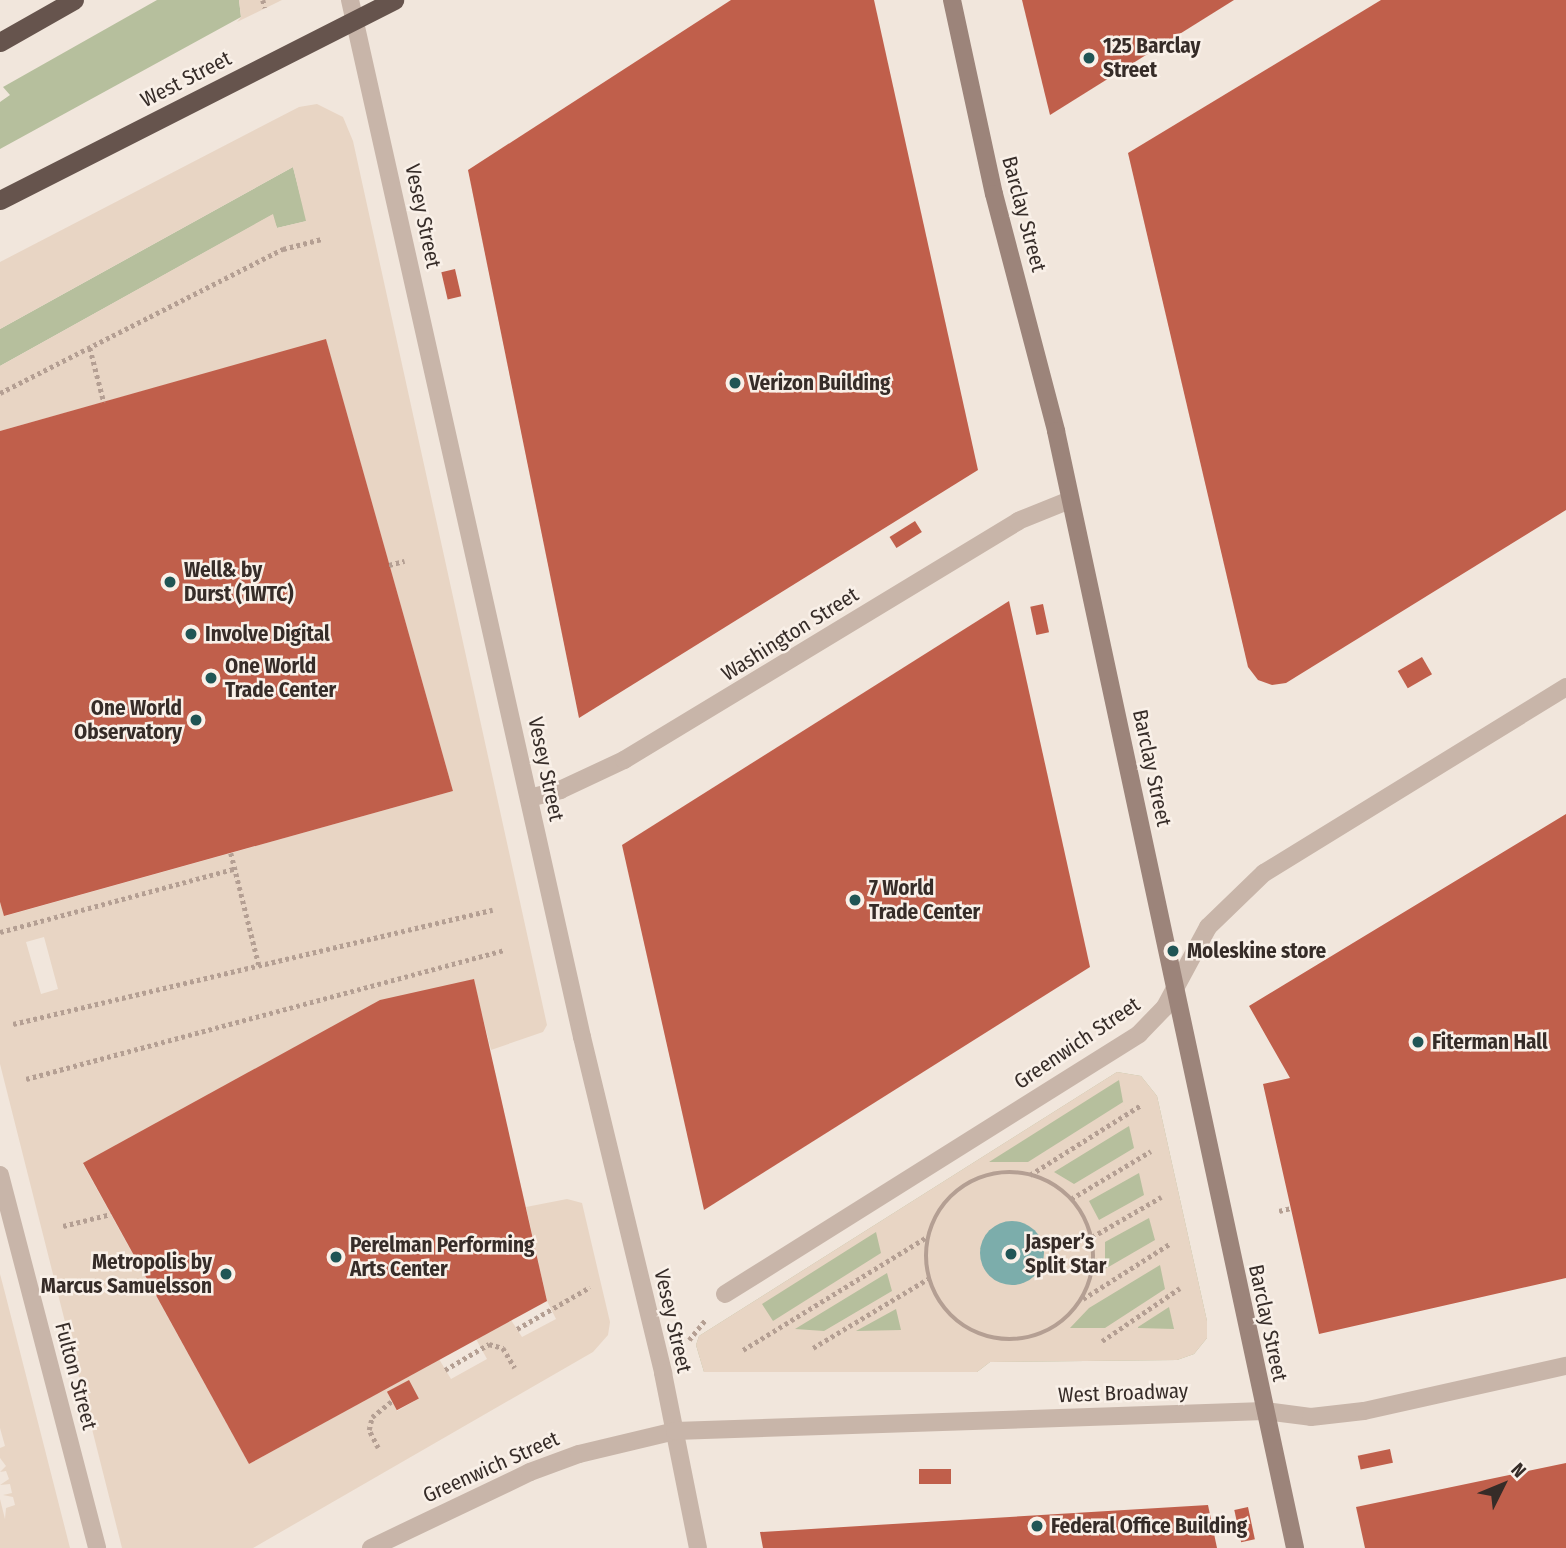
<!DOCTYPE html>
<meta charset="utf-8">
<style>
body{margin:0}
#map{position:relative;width:1566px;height:1548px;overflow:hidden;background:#f1e6dc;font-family:"Fira Sans Condensed",sans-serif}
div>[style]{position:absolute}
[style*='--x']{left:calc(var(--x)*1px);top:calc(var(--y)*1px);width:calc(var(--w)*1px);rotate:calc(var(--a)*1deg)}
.green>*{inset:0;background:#b6bf9d}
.plaza>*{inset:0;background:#e8d5c4}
.water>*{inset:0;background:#7cadab}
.round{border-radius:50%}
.building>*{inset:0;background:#c05f4b;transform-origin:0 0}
.path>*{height:4.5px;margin-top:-2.25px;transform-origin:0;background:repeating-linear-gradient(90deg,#b49f93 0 3.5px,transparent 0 7px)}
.path>.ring{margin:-2.25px;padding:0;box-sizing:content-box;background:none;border:4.5px solid #b49f93;border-radius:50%}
.minor>*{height:18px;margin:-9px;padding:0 9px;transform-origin:9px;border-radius:9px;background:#c8b5a9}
.secondary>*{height:18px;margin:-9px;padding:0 9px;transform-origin:9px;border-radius:9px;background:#9c847a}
.trunk>*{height:19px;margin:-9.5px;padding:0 9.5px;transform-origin:9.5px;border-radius:9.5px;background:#66544d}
.dots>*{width:19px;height:19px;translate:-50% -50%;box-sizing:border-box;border:4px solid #f9f0e8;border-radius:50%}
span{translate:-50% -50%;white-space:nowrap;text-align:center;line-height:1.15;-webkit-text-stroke:5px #f9f0e8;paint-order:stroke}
.poi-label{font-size:21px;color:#362c28;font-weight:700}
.left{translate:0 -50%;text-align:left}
.right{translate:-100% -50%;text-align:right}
.street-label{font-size:21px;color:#362c28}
.north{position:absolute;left:1468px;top:1450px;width:70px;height:70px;-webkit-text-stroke:5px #f9f0e8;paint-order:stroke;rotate:47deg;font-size:19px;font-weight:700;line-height:28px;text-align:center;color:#362c28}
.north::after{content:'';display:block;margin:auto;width:24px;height:32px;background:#362c28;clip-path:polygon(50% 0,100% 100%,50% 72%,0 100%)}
</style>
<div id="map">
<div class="green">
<div style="clip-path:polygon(157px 0,239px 0,241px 17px,0 149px,0 102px,10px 95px,3px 87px)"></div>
<div style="clip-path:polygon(293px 167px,307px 221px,277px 228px,272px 215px,0 366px,0 329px)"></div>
<div style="clip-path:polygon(1117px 1072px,1141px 1076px,1157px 1096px,1207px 1321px,1207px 1338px,1194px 1354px,1177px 1360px,990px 1362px,977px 1372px,704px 1372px,696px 1345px,699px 1336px)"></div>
</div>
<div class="plaza">
<div style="clip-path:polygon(239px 0,282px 0,237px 22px,241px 17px)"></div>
<div style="clip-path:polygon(evenodd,317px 104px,343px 117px,353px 141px,547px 1025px,543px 1032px,491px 1050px,473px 979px,83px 1164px,249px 1464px,439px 1359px,451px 1379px,487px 1359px,476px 1339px,511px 1320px,522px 1337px,556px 1319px,547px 1301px,526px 1207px,567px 1199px,582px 1203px,610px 1322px,608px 1335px,593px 1352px,253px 1548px,122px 1548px,0 1064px,0 902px,5px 916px,453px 791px,326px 340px,0 431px,0 366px,273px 214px,277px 228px,306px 221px,293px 167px,0 329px,0 262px,299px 107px,317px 104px,44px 937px,58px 989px,41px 994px,26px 942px,44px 937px,317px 104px,409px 1381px,418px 1399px,397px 1411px,387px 1392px,409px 1381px)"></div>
<div style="clip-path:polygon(evenodd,1117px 1072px,1141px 1076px,1157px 1096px,1207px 1321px,1207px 1338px,1194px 1354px,1177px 1360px,990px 1362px,977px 1372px,704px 1372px,696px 1345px,699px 1336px,1117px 1072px,1119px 1080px,1123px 1102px,1028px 1162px,989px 1162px,1119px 1080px,1117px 1072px,1129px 1126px,1134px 1148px,1074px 1184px,1054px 1172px,1129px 1126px,1117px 1072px,1139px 1173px,1144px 1195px,1099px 1220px,1089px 1201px,1139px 1173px,1117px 1072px,1149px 1218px,1155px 1240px,1105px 1269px,1105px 1242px,1149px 1218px,1117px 1072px,990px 1230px,1043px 1246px,1040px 1268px,1033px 1276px,980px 1249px,990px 1230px,1117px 1072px,876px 1232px,881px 1253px,773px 1321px,762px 1304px,876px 1232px,1117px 1072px,1160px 1265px,1165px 1289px,1105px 1328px,1070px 1328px,1089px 1308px,1160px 1265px,1117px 1072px,887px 1273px,892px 1291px,824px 1331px,795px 1329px,887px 1273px,1117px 1072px,1169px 1307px,1174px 1329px,1138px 1328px,1138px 1327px,1169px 1307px,1117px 1072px,896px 1309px,901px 1330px,856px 1331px,896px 1309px)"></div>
<div style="clip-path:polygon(0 1274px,5px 1293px,70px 1548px,0 1548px,0 1499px,5px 1519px,6px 1508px,15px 1505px,13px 1497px,3px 1495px,12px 1493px,10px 1484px,0 1485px,9px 1479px,6px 1471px,0 1472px,6px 1466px,0 1458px,0 1448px,5px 1446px,0 1428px)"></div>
</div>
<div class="water">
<div class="round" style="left:980px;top:1221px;width:64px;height:64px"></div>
</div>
<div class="building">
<div style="clip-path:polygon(731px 0,874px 0,978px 470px,579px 718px,468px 170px)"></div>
<div style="clip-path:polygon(1022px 0,1234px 0,1050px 115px)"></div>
<div style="clip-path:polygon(1381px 0,1566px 0,1566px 510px,1286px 683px,1272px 685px,1258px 680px,1248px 667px,1128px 153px)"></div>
<div style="left:455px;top:269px;width:28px;height:14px;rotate:77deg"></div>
<div style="clip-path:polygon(326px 339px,453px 791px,4px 916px,0 902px,0 431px)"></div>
<div style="left:915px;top:521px;width:13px;height:30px;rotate:58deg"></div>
<div style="clip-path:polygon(1009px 601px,1090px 967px,704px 1210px,622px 845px)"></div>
<div style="left:1043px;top:604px;width:29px;height:13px;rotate:78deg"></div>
<div style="left:1422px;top:657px;width:20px;height:28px;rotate:60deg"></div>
<div style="clip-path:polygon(1566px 814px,1566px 1278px,1319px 1334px,1263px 1084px,1290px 1078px,1249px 1006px)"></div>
<div style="clip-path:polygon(474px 979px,547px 1301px,249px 1464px,83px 1163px,380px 1000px)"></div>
<div style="left:409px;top:1380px;width:21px;height:25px;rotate:62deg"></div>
<div style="left:1390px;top:1449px;width:14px;height:33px;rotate:78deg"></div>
<div style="clip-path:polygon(1566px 1463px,1566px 1548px,1365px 1548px,1356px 1507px)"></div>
<div style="left:919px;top:1469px;width:32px;height:15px"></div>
<div style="clip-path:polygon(1208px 1505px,1217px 1548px,763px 1548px,760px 1532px)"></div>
<div style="left:1248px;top:1507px;width:33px;height:14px;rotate:78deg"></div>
</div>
<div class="path">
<div style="--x:263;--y:0;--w:8;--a:76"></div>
<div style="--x:90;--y:348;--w:56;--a:75.5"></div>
<div style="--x:0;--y:393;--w:318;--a:-27"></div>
<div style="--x:283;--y:249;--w:40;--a:-14.4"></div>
<div style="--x:389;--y:565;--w:16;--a:-15"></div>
<div style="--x:231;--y:853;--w:115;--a:76"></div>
<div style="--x:0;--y:932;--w:242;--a:-15.1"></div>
<div style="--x:13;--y:1024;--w:493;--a:-13.4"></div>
<div style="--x:26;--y:1079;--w:495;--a:-15.1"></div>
<div class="ring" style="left:926px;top:1172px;width:163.5px;height:163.5px"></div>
<div style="--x:1030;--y:1175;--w:131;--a:-32.2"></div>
<div style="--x:1071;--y:1199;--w:93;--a:-31"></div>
<div style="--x:1279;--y:1211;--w:12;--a:-14"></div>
<div style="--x:63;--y:1226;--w:49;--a:-14"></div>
<div style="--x:1092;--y:1237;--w:80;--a:-30.1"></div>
<div style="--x:1083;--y:1299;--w:104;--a:-32.5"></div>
<div style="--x:517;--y:1329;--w:84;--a:-29.9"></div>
<div style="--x:689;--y:1340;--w:26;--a:-51"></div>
<div style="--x:1102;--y:1341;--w:94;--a:-34.2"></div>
<div style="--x:813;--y:1348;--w:134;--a:-31"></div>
<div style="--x:743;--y:1350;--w:216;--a:-31.6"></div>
<div style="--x:445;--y:1370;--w:51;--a:-30.6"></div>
<div style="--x:489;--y:1344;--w:15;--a:16"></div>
<div style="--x:503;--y:1348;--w:23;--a:59"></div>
<div style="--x:378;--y:1448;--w:20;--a:-117"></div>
<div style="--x:369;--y:1430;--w:13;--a:-77"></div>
<div style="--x:372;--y:1417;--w:26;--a:-39"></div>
</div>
<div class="minor">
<div style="--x:350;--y:0;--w:1063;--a:77.39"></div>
<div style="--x:582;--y:1037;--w:346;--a:76.4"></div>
<div style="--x:663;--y:1373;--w:178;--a:78.7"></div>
<div style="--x:529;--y:798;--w:32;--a:-14"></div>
<div style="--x:560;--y:790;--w:71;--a:-25.1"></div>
<div style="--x:624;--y:760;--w:461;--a:-31.2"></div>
<div style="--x:1018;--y:521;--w:56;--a:-22"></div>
<div style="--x:0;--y:1175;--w:385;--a:75.4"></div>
<div style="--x:725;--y:1294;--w:489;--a:-32.1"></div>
<div style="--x:1139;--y:1034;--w:37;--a:-46"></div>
<div style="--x:1165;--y:1007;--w:91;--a:-61.7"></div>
<div style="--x:1208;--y:927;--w:78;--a:-44"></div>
<div style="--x:1264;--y:873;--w:355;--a:-31.6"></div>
<div style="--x:371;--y:1548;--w:176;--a:-25.5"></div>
<div style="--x:530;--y:1472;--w:52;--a:-20.2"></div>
<div style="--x:579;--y:1454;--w:99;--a:-13.5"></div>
<div style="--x:675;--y:1431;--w:590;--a:-1.94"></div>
<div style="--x:1265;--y:1411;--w:46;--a:7.4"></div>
<div style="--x:1311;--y:1417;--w:53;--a:-6.5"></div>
<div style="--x:1364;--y:1411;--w:207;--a:-12.6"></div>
</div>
<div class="secondary">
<div style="--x:952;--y:0;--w:198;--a:77.8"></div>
<div style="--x:994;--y:194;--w:245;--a:75.3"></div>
<div style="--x:1056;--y:431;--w:1142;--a:77.92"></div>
</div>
<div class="trunk">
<div style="--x:0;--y:42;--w:85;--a:-29.6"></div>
<div style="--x:0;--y:200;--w:442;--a:-26.9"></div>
</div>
<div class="dots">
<div style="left:1089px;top:58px;background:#205555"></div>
<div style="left:735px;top:383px;background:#205555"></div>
<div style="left:170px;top:582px;background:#205555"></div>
<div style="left:191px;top:634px;background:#205555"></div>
<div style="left:211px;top:678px;background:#205555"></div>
<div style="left:196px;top:720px;background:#205555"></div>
<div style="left:855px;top:900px;background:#205555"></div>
<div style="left:1173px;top:951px;background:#205555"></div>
<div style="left:1418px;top:1042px;background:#205555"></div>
<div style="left:1011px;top:1254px;background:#205555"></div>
<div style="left:336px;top:1257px;background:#205555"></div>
<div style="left:226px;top:1274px;background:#205555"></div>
<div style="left:1037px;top:1526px;background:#205555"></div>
</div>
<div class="poi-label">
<span class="left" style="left:1103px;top:58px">125 Barclay<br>Street</span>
<span class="left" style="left:749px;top:383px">Verizon Building</span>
<span class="left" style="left:184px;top:582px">Well&amp; by<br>Durst (1WTC)</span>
<span class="left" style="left:205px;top:634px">Involve Digital</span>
<span class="left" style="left:225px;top:678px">One World<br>Trade Center</span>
<span class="right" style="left:182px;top:720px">One World<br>Observatory</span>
<span class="left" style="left:869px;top:900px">7 World<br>Trade Center</span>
<span class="left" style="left:1187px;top:951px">Moleskine store</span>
<span class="left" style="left:1432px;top:1042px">Fiterman Hall</span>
<span class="left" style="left:1025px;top:1254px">Jasper’s<br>Split Star</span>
<span class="left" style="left:350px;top:1257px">Perelman Performing<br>Arts Center</span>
<span class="right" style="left:212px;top:1274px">Metropolis by<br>Marcus Samuelsson</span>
<span class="left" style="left:1051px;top:1526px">Federal Office Building</span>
</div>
<div class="street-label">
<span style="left:186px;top:79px;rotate:-27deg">West Street</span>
<span style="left:1024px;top:214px;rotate:75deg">Barclay Street</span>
<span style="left:423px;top:216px;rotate:78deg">Vesey Street</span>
<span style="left:790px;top:634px;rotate:-32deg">Washington Street</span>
<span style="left:1152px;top:768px;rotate:78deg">Barclay Street</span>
<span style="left:546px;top:769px;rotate:78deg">Vesey Street</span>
<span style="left:1077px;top:1043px;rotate:-34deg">Greenwich Street</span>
<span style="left:673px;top:1321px;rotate:77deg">Vesey Street</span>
<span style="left:1268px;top:1323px;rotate:78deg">Barclay Street</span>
<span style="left:76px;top:1376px;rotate:75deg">Fulton Street</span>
<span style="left:1123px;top:1393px;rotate:-2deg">West Broadway</span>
<span style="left:491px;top:1467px;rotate:-24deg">Greenwich Street</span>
</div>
<div class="north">N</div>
</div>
